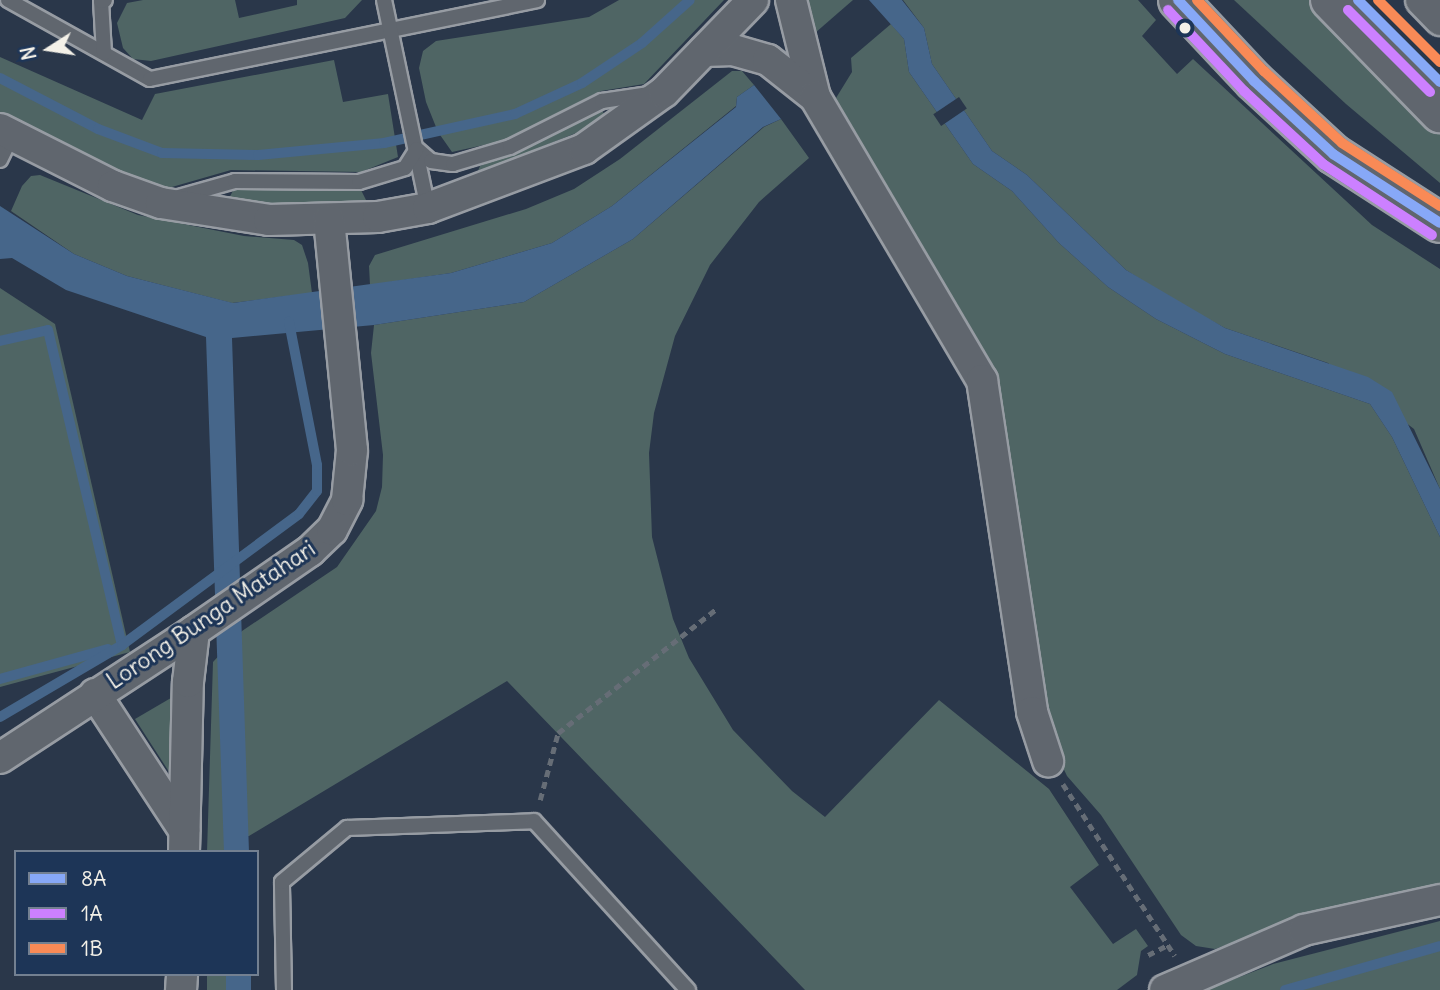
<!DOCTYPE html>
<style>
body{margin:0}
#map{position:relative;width:1440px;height:990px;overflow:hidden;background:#2a374a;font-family:Delius,sans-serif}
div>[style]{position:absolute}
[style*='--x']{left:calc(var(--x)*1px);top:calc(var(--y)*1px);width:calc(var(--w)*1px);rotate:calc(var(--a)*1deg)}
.green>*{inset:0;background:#4f6564;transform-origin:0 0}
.water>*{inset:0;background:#46668a;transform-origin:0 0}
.pier>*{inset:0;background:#2a374a;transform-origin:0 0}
.stream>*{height:10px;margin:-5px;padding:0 5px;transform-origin:5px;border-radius:5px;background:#46668a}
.path>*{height:4.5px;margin-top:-2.25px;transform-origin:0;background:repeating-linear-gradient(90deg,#666d76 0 7px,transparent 0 12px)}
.roads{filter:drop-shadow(2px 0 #979ca3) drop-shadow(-2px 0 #979ca3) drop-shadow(0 2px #979ca3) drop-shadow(0 -2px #979ca3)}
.lane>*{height:14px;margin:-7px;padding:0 7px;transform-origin:7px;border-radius:7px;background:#60666e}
.street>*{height:30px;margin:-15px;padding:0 15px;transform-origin:15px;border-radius:15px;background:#60666e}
.primary>*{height:38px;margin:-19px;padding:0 19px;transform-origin:19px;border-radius:19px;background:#60666e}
.bus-1>*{height:10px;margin:-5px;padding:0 5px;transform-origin:5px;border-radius:5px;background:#87a8f7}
.bus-2>*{height:10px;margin:-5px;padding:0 5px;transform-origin:5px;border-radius:5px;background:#cc80ff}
.bus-3>*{height:10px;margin:-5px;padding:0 5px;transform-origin:5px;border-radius:5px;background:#f98a56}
.dots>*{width:19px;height:19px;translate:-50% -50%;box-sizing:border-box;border:4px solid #1d3557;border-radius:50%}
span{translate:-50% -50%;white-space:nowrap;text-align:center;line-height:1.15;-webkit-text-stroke:6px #1d3557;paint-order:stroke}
.street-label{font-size:23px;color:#f4f1e8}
.legend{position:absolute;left:14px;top:850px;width:245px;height:126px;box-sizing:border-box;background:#1d3557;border:2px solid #738091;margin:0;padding:9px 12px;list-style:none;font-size:21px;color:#f4f1e8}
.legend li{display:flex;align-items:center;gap:14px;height:35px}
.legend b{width:35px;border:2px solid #738091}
.north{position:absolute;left:14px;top:14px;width:70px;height:70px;-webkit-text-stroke:5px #1d3557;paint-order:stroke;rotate:258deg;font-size:19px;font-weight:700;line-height:28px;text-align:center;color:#f4f1e8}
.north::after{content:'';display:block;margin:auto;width:24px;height:32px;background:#f4f1e8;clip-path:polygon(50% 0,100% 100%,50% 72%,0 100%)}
</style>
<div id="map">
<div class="green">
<div style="clip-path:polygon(143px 0,235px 0,239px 18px,297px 5px,297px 0,362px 0,345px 18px,151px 61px,133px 59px,123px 48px,117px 23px,127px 3px)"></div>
<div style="clip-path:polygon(619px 0,724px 0,644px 84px,601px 91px,502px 141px,452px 152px,438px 132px,426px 102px,419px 68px,423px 51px,436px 41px,589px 17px)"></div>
<div style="clip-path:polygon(804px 0,853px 0,815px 33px)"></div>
<div style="clip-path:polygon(903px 0,1138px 0,1156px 20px,1142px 36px,1177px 74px,1193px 59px,1372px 225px,1440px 269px,1440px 489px,1414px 429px,1328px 363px,1225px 328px,1173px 300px,1126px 270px,1027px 175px,992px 151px,932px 64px,924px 28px)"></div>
<div style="clip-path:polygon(1234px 0,1312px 0,1440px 124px,1440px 183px,1346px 104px)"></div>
<div style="clip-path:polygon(891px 24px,904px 39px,909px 72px,973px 164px,1012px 191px,1059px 243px,1108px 287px,1156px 319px,1225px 354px,1370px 404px,1392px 437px,1440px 537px,1440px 883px,1325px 909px,1215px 949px,1196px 946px,1181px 935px,1101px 815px,1067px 776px,1052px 744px,991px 377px,978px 342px,846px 131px,836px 98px,852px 72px,851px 58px)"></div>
<div style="clip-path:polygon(0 57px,142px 120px,155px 94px,334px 60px,343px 102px,388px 94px,398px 157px,361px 172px,231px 170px,165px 189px,118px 173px,0 113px)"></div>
<div style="clip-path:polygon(732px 71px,742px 71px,754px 85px,737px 97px,736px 106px,612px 206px,552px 243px,451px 273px,370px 285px,369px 266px,375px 255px,526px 209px,574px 189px,620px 159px)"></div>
<div style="clip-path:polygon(601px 109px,605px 115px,576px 133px,477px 173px,480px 166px,551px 137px)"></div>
<div style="clip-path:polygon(781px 119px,809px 158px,759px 202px,710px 265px,675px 336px,654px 413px,649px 453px,652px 537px,673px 619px,689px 658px,733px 730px,792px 791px,825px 817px,939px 700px,1049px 789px,1099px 865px,1070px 887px,1113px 944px,1136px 929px,1148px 946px,1141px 951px,1137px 975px,1117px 990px,805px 990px,507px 681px,249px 836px,224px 837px,224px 852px,207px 852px,213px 662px,242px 631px,337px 567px,376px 511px,382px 487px,383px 455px,371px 353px,374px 325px,524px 302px,633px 239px,764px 127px)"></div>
<div style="clip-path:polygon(40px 175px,138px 215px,244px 236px,294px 240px,302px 245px,308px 263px,312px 293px,232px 303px,127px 276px,74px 254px,11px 211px,22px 186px,31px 176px)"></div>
<div style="clip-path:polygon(360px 188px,367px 202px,299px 205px,228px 200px,234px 189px)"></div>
<div style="clip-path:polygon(0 288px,55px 324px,130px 652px,0 687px)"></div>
<div style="clip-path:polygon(176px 695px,173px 778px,135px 719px)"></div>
<div style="clip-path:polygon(1440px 921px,1440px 990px,1206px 990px,1273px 964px)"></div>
<div style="left:207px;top:974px;width:19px;height:16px"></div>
</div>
<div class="water">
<div style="clip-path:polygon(869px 0,902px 0,924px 28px,932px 64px,992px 151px,1027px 175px,1126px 270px,1225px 328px,1368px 377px,1392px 392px,1440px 489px,1440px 537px,1392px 437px,1370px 404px,1225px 354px,1156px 319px,1108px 287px,1059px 243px,1012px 191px,973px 164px,909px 72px,904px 39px)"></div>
<div style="clip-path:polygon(754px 85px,781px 119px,763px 127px,633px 239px,524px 302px,374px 325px,232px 338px,249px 852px,224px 852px,206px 337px,66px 290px,12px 258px,0 259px,0 206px,74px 254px,127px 276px,233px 303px,451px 273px,552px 243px,612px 206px,736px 107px,737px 97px)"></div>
<div style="left:226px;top:974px;width:25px;height:16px"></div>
</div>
<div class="pier">
<div style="left:959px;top:97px;width:14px;height:31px;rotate:56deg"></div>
</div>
<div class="stream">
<div style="--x:0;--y:78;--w:110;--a:27.5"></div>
<div style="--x:98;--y:129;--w:68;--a:20.6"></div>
<div style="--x:162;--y:153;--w:96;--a:1.2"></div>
<div style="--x:258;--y:155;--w:127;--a:-5.4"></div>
<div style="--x:384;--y:143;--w:134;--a:-12.5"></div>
<div style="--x:515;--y:114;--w:74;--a:-24.8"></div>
<div style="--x:582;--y:83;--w:72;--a:-33.7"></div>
<div style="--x:642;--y:43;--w:64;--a:-41.9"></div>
<div style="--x:0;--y:341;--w:49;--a:-12.9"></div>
<div style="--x:48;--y:330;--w:324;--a:76.8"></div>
<div style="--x:0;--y:679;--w:112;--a:-15.5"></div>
<div style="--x:0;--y:717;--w:142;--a:-30.5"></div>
<div style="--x:122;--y:645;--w:220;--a:-36.5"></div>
<div style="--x:299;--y:514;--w:29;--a:-52"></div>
<div style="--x:317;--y:491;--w:26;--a:-90"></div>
<div style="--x:317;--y:465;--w:146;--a:-101.1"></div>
<div style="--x:1285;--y:990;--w:161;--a:-15.8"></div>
</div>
<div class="path">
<div style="--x:1063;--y:784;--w:205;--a:56.9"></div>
<div style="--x:540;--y:800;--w:69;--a:-75"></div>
<div style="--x:558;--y:733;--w:201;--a:-38.1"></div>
<div style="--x:1148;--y:955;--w:22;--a:-27"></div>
</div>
<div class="roads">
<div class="lane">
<div style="--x:8;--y:0;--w:162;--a:29.1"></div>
<div style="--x:150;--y:79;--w:395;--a:-11.5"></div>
<div style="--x:384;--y:0;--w:213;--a:78.1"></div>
<div style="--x:104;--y:53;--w:52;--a:-93.3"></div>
<div style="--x:101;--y:1;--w:4;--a:-14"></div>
<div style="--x:417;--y:149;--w:18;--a:41"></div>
<div style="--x:431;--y:161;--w:22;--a:8"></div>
<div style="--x:453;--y:164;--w:59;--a:-16.6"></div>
<div style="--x:510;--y:147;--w:103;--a:-26.6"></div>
<div style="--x:602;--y:101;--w:48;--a:-8.5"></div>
<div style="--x:0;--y:160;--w:25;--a:-64"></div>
<div style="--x:175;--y:198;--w:62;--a:-15.8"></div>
<div style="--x:235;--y:181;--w:124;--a:0.5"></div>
<div style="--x:359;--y:182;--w:48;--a:-16.9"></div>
<div style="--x:405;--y:168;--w:22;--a:-58"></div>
<div style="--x:284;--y:990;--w:108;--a:-91.1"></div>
<div style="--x:282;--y:882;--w:85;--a:-39.7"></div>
<div style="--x:347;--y:828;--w:187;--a:-2.1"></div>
<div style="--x:534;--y:821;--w:229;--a:47.7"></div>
</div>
<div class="street">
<div style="--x:791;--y:0;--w:100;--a:76.1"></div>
<div style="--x:1421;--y:0;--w:28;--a:46"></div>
<div style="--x:704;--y:51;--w:29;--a:-2"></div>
<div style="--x:733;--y:50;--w:36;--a:16"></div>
<div style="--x:768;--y:60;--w:60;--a:38.2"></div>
<div style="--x:815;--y:97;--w:329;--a:59.5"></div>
<div style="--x:982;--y:380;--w:336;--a:81.4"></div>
<div style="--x:1032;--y:712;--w:52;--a:71.9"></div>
<div style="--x:0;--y:129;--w:127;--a:26.8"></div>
<div style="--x:113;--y:186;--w:51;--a:19.5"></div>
<div style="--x:161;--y:203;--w:109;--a:8.9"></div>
<div style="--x:269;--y:220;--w:109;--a:-1.6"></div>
<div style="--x:378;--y:217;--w:51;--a:-10.2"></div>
<div style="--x:428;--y:208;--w:167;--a:-20.7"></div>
<div style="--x:584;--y:149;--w:98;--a:-35.5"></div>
<div style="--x:664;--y:92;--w:128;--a:-45.9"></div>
<div style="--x:95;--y:694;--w:163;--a:56.8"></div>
<div style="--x:0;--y:758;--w:232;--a:-33.2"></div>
<div style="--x:194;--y:631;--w:141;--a:-34.6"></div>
<div style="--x:310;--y:551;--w:30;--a:-44"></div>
<div style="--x:332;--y:530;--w:34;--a:-63"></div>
<div style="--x:347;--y:500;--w:50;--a:-84.3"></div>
<div style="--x:352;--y:450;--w:231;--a:-95.7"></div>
<div style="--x:184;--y:852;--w:170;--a:-88.7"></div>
<div style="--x:188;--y:682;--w:51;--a:-83.3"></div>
<div style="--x:181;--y:990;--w:16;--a:-86"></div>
<div style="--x:1165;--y:990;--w:151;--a:-23.3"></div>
<div style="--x:1304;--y:930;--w:139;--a:-12.4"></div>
</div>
<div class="primary">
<div style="--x:1178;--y:0;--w:111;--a:46.8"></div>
<div style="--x:1254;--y:81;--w:108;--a:42.7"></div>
<div style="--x:1333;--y:154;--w:127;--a:32.8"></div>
<div style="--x:1330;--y:0;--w:158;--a:45.8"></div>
</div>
</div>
<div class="bus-1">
<div style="--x:1178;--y:0;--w:111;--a:46.8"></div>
<div style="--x:1254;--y:81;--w:108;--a:42.7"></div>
<div style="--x:1333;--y:154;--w:127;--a:32.8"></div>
<div style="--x:1358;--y:0;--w:116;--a:45"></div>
</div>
<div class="bus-2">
<div style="--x:1168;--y:10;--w:111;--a:46.8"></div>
<div style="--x:1244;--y:91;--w:108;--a:42.7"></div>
<div style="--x:1323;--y:164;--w:130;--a:33.1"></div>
<div style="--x:1348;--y:10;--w:116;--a:45"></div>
</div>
<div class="bus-3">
<div style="--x:1197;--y:0;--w:98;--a:46.7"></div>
<div style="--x:1264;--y:71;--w:106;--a:42.7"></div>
<div style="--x:1342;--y:143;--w:117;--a:32.7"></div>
<div style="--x:1378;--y:0;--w:88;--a:45"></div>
</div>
<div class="dots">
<div style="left:1185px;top:28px;background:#f4f1e8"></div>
</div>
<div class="street-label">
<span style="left:211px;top:615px;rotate:-34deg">Lorong Bunga Matahari</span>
</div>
<ul class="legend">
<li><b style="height:9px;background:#87a8f7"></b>8A</li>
<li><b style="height:9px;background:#cc80ff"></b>1A</li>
<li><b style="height:9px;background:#f98a56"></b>1B</li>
</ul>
<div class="north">N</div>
</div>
